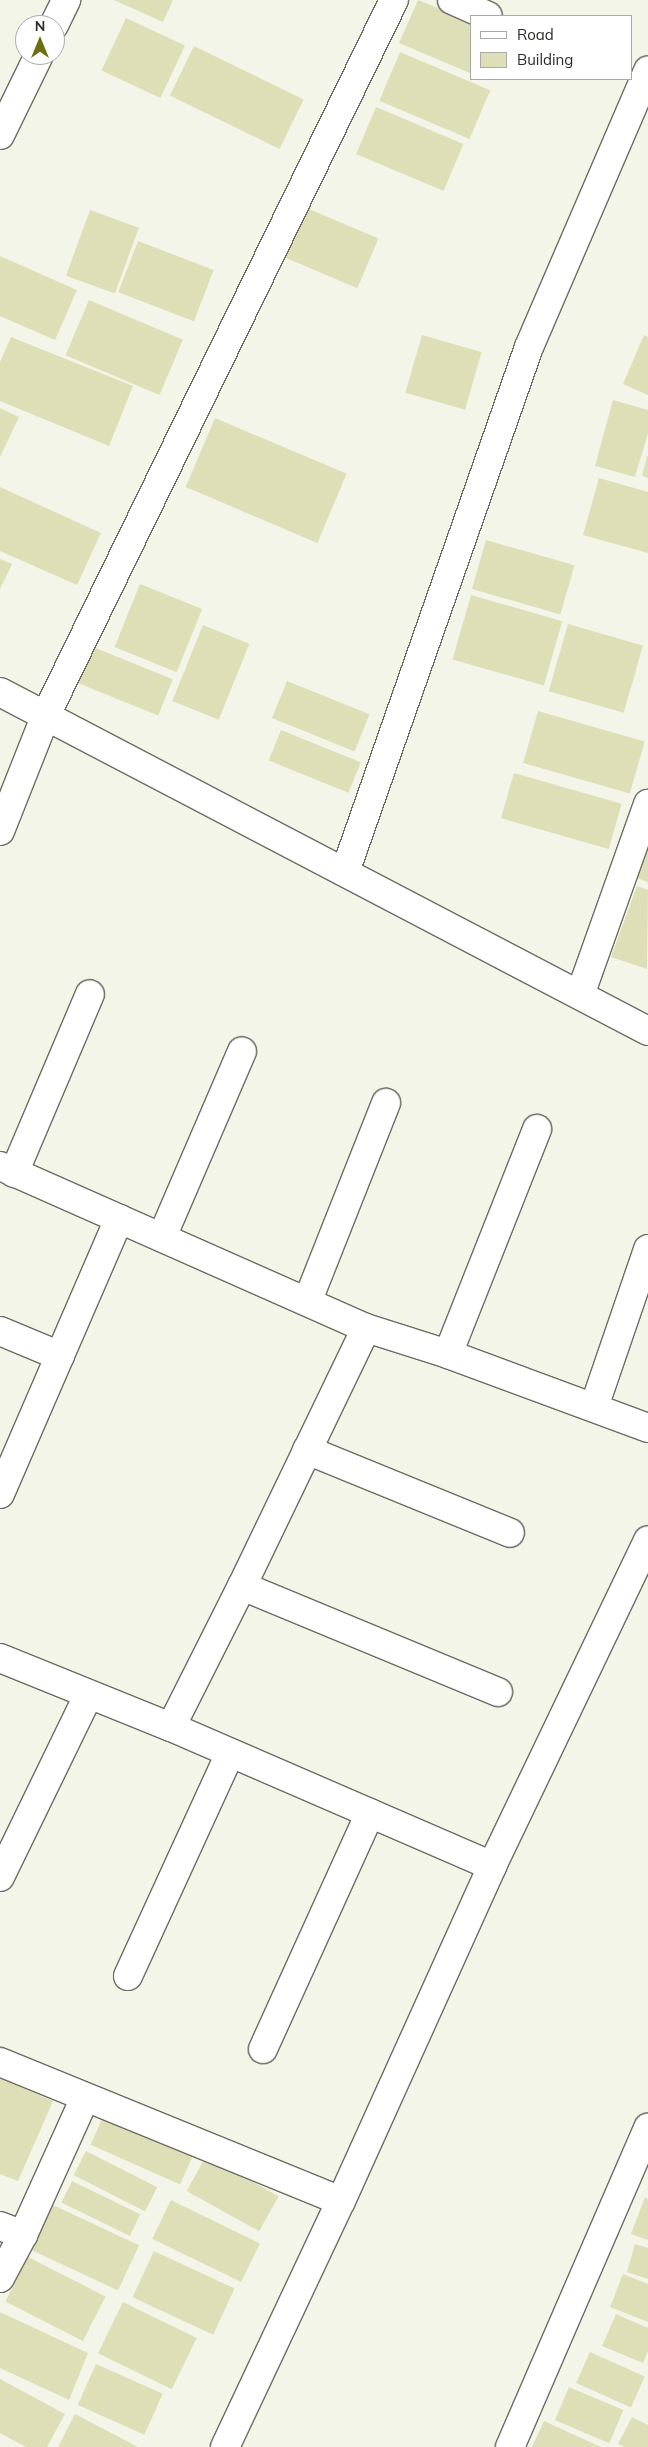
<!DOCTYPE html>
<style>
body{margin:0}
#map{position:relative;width:648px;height:2447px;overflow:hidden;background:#f3f5e8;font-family:Mulish,sans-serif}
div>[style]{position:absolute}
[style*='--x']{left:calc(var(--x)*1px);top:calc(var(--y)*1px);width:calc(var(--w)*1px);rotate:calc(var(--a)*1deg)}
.building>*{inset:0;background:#dde0b7;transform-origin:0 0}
.roads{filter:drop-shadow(1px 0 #6c6d62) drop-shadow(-1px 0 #6c6d62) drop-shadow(0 1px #6c6d62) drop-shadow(0 -1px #6c6d62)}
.minor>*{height:28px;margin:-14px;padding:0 14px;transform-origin:14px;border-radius:14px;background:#fff}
.tertiary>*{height:28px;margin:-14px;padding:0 14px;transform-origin:14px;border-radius:14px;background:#fff}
span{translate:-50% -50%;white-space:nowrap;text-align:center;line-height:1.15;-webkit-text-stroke:4.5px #fff;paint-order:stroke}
.legend{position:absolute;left:470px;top:15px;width:162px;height:65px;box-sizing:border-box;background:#fff;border:1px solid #aaaba9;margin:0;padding:6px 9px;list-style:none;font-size:15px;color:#2b2c27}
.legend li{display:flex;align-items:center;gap:10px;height:25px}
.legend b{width:25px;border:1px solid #aaaba9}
.north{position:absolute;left:15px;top:15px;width:50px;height:50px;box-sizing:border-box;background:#fff;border:1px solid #aaaba9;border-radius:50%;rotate:0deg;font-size:14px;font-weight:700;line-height:20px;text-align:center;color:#2b2c27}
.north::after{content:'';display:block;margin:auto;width:18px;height:22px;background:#6b6e12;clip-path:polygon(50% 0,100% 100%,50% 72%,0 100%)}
</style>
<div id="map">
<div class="building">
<div style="clip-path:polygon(114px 0,173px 0,163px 22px)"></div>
<div style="clip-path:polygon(418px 0,472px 22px,472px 74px,399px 43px)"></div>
<div style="left:126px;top:18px;width:65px;height:58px;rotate:25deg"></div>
<div style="left:194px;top:46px;width:122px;height:55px;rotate:26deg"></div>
<div style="left:400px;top:52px;width:98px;height:53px;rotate:23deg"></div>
<div style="left:376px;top:107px;width:95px;height:51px;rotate:23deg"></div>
<div style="left:302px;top:206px;width:83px;height:54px;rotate:23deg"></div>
<div style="left:90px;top:210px;width:52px;height:70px;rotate:20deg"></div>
<div style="left:138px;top:241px;width:81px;height:55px;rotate:21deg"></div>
<div style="clip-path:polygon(0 256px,77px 290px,55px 340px,0 316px)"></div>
<div style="left:89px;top:300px;width:102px;height:60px;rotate:23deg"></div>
<div style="left:422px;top:335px;width:62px;height:60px;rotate:16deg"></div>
<div style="clip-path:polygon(644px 335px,648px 337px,648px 395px,623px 384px)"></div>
<div style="clip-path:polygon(11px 337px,133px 386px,109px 446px,0 401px,0 362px)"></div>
<div style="clip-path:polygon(613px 400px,648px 410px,648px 433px,635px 477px,595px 466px)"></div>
<div style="clip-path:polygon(0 408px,19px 417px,0 457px)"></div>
<div style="left:215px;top:418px;width:143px;height:75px;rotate:23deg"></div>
<div style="clip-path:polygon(647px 456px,648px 456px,648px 478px,642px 476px)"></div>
<div style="clip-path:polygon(599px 478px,648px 492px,648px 553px,583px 535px)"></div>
<div style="clip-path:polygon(0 487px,101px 533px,77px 585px,0 551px)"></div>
<div style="left:486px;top:540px;width:92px;height:51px;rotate:16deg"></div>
<div style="clip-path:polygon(0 559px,12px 564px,0 589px)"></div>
<div style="left:140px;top:584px;width:67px;height:68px;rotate:22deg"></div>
<div style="left:471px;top:595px;width:95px;height:67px;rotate:16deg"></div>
<div style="left:568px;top:624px;width:78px;height:70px;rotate:16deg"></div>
<div style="left:203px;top:625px;width:50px;height:82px;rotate:22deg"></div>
<div style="left:93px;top:647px;width:86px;height:39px;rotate:22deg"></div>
<div style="left:287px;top:681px;width:89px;height:40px;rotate:22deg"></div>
<div style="left:538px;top:711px;width:111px;height:54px;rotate:16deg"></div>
<div style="left:281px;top:730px;width:86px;height:33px;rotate:22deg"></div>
<div style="left:514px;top:773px;width:112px;height:47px;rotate:16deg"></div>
<div style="clip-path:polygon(648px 849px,648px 882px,637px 878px)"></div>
<div style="clip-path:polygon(637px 886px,648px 890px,647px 969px,611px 957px)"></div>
<div style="clip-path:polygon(0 2078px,53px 2101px,18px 2181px,0 2174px)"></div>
<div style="left:106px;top:2110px;width:98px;height:38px;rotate:24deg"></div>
<div style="left:86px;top:2151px;width:80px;height:27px;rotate:27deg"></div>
<div style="left:206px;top:2156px;width:83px;height:40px;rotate:29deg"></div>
<div style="left:72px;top:2181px;width:76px;height:24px;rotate:26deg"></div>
<div style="clip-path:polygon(645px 2197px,648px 2199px,648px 2240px,631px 2234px)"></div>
<div style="left:171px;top:2200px;width:99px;height:43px;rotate:26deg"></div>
<div style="left:53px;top:2205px;width:95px;height:50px;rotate:25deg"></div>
<div style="clip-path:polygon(635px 2244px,648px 2248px,648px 2279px,627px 2272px)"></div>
<div style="left:154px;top:2251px;width:89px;height:51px;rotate:25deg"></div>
<div style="left:28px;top:2257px;width:87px;height:50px;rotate:27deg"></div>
<div style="clip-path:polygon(623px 2274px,648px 2284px,648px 2322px,610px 2307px)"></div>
<div style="left:123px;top:2302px;width:82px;height:57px;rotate:26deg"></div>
<div style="clip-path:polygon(0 2312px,88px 2353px,69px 2400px,0 2368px)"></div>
<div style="clip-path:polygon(616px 2314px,648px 2328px,648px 2351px,643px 2363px,602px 2346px)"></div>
<div style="left:590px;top:2352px;width:60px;height:34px;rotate:24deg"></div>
<div style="left:96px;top:2364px;width:73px;height:45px;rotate:24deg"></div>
<div style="clip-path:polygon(0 2379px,65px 2414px,47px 2447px,26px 2447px,0 2433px)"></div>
<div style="left:569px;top:2387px;width:59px;height:36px;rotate:23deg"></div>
<div style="clip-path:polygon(75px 2414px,138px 2447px,58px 2447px)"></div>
<div style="clip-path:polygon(632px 2417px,648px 2425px,648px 2447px,625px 2447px,618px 2444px)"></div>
<div style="clip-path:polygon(544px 2421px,601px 2447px,532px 2447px)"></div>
</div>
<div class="roads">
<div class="minor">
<div style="--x:452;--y:0;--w:39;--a:24"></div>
<div style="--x:54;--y:25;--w:28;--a:-64"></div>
<div style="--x:0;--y:135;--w:89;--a:-64"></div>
<div style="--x:0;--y:692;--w:731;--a:27.62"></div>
<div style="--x:0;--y:831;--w:125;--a:-68.4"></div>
<div style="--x:46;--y:715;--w:795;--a:-64.05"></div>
<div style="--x:345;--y:872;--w:556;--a:-70.69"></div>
<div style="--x:529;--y:347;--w:301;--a:-66.7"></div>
<div style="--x:580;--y:995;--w:203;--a:-70.4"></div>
<div style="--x:0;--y:1166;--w:400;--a:23.9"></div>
<div style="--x:366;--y:1328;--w:86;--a:17.6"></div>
<div style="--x:448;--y:1354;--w:213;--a:20.3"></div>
<div style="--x:14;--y:1173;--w:194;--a:-67"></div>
<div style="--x:162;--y:1237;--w:202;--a:-66.7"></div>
<div style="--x:308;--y:1300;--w:212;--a:-68.4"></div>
<div style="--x:0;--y:1331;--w:65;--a:22.6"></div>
<div style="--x:448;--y:1354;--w:242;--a:-68.4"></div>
<div style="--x:594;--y:1407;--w:167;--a:-71.1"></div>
<div style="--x:307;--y:1450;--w:219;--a:22.2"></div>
<div style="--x:0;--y:1494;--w:300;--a:-66.6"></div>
<div style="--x:242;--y:1586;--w:277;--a:22.5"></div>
<div style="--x:0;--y:1658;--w:184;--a:22"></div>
<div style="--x:171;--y:1727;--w:350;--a:23.4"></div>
<div style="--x:171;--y:1727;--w:158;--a:-63.3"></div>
<div style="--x:242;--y:1586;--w:286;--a:-64.3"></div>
<div style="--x:0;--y:1877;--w:203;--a:-64.1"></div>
<div style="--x:128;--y:1976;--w:245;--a:-65.4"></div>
<div style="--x:263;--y:2049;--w:259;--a:-65.6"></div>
<div style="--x:0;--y:2062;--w:368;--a:22.2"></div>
<div style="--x:341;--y:2201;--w:367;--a:-65.7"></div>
<div style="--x:492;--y:1866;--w:361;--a:-64.4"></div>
<div style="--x:0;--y:2226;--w:25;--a:21"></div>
<div style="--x:23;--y:2235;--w:150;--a:-65.7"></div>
<div style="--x:0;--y:2278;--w:49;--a:-61.9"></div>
<div style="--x:225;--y:2447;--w:272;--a:-64.8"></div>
</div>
<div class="tertiary">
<div style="--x:510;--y:2447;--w:348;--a:-66.6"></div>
</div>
</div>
<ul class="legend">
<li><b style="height:6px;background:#fff"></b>Road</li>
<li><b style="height:14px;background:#dde0b7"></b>Building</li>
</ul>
<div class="north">N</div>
</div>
